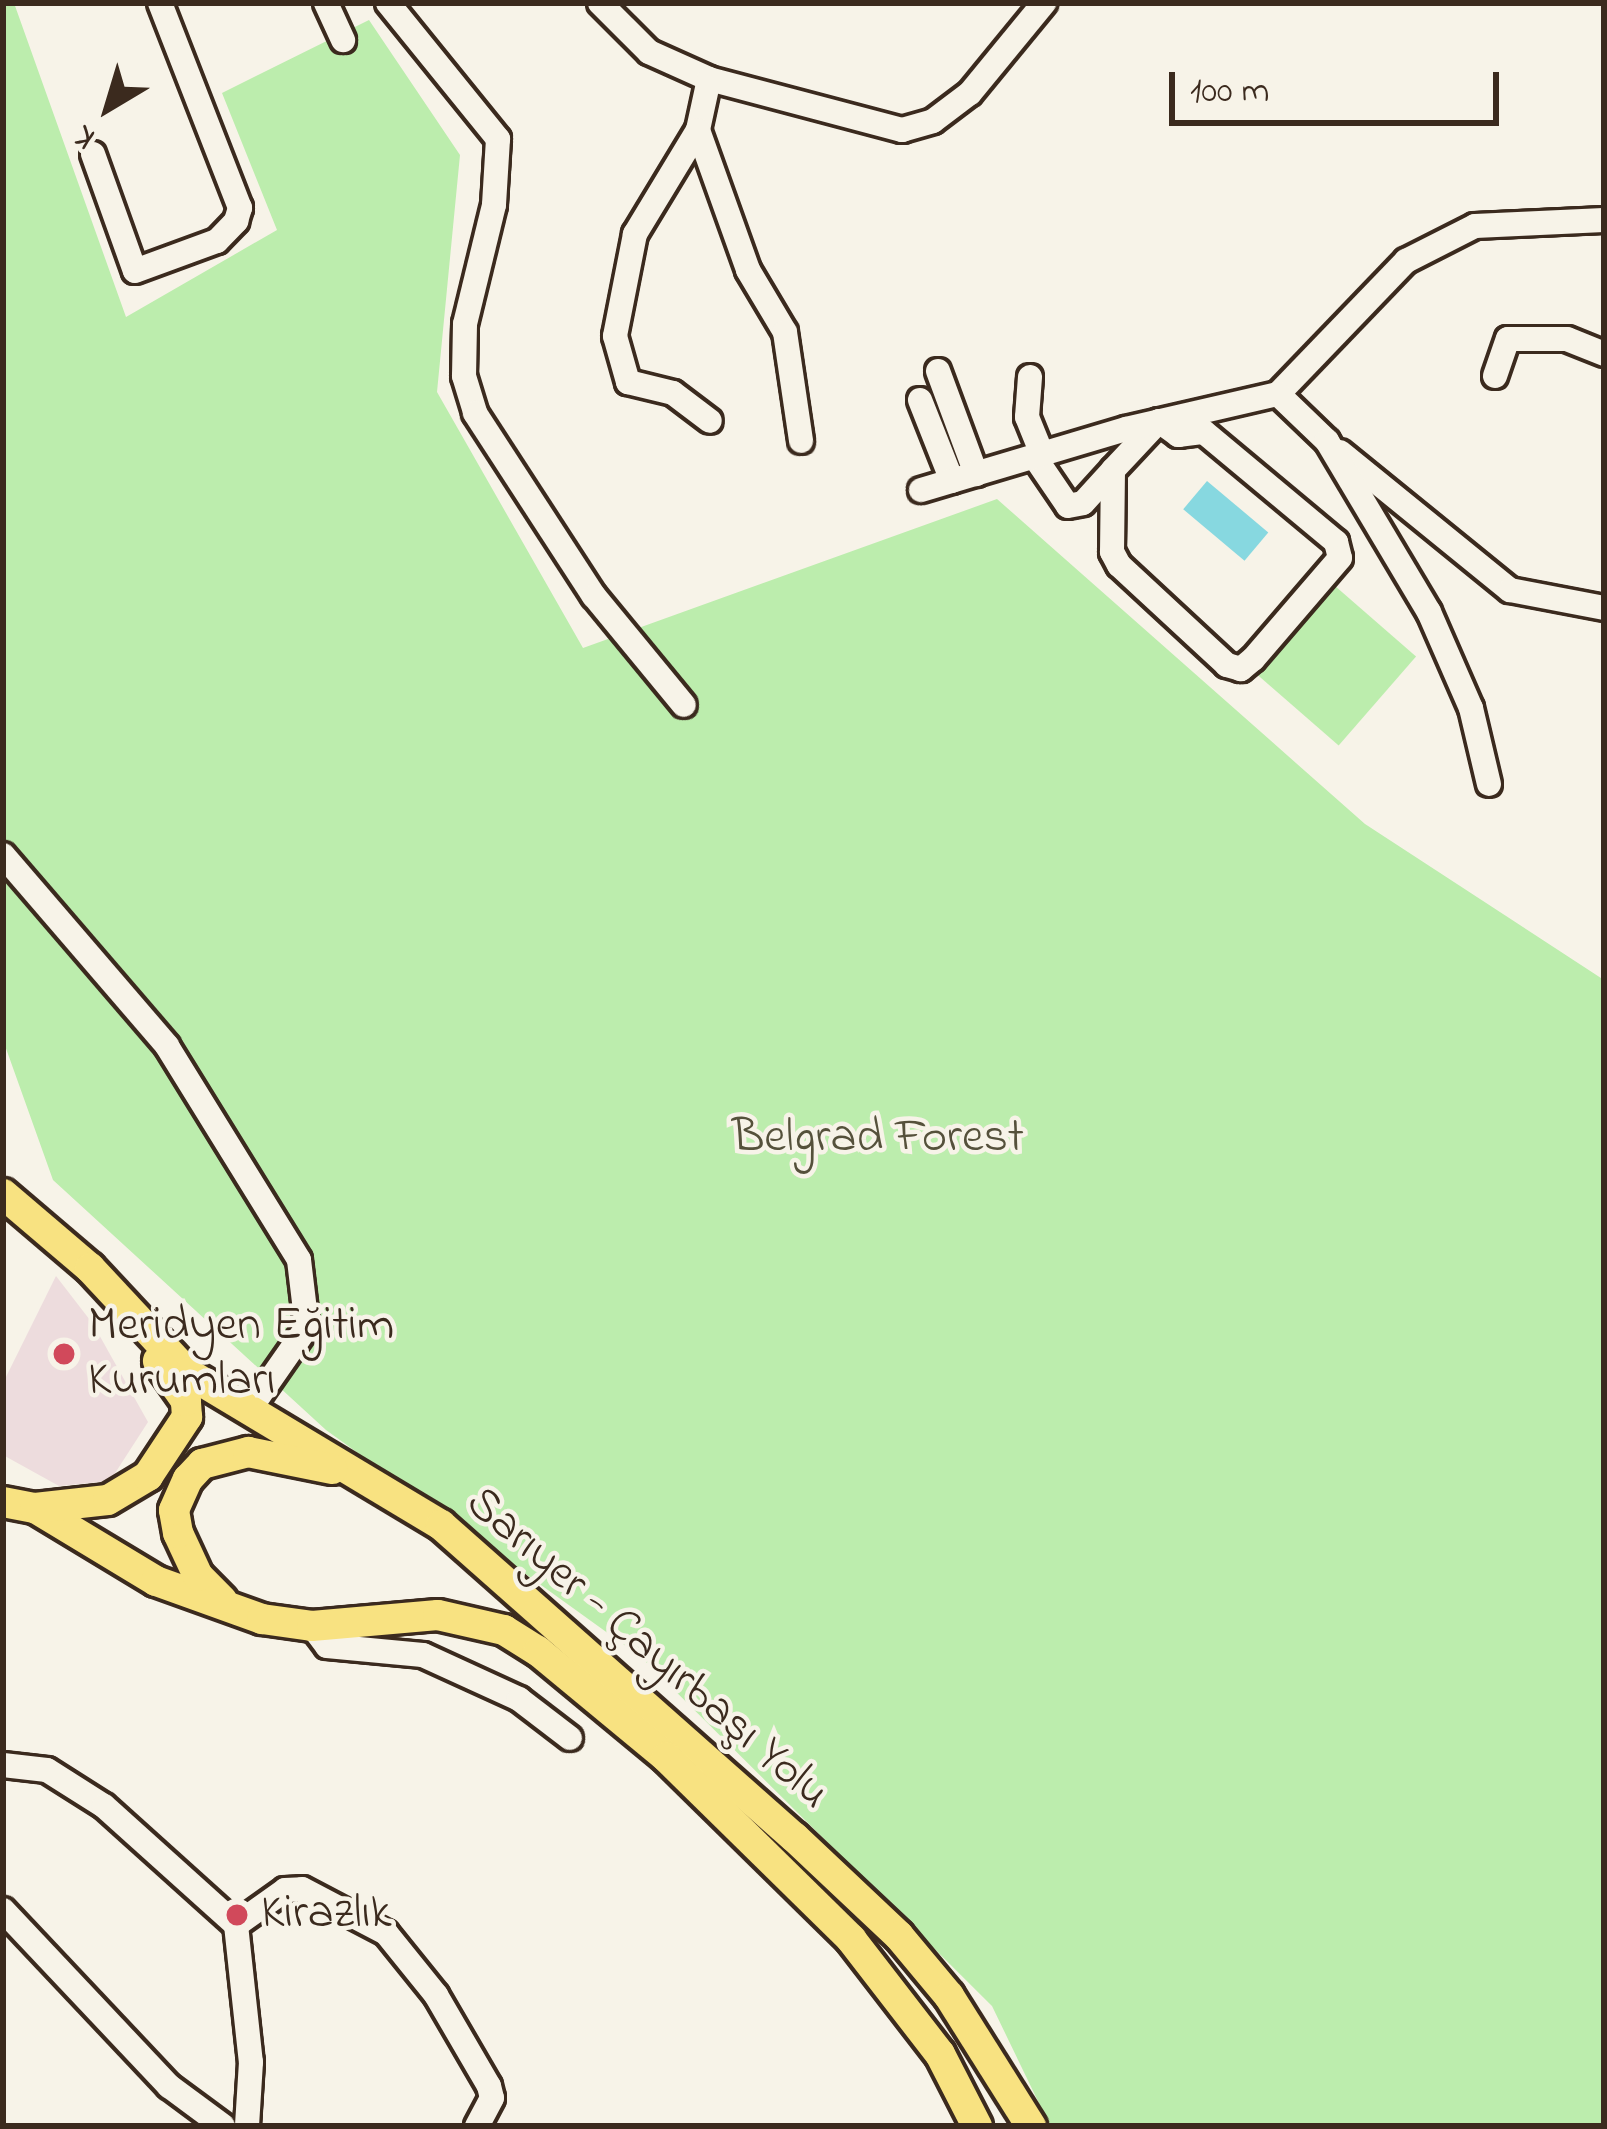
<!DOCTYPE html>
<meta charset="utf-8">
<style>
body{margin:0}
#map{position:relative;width:1607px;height:2129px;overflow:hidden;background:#f7f3e8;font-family:"Indie Flower",sans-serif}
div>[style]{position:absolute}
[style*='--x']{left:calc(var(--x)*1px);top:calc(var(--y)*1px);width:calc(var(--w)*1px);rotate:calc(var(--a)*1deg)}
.built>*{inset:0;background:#eddcdd}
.green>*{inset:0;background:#bcedad;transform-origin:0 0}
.water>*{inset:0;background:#87d8e0;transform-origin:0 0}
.roads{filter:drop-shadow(3px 0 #3b2a1e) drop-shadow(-3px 0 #3b2a1e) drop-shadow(0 3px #3b2a1e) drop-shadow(0 -3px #3b2a1e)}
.minor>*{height:24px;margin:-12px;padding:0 12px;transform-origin:12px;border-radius:12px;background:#f7f3e8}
.major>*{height:30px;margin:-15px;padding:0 15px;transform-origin:15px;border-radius:15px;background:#f8e281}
.dots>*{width:33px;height:33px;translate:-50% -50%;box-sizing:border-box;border:6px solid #f7f3e8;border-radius:50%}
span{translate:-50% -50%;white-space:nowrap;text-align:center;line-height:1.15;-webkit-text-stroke:9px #f7f3e8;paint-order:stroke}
.park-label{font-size:48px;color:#55513b}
.poi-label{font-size:48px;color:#3b2a1e}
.left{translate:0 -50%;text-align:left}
.street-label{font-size:48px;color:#3b2a1e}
.frame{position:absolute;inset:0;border:6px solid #3b2a1e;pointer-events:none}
.north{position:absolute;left:48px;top:48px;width:120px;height:120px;-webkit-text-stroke:9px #f7f3e8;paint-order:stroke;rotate:218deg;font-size:33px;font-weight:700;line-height:48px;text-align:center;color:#3b2a1e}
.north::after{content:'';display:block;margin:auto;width:42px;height:54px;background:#3b2a1e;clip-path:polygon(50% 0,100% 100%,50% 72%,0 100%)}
.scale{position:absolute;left:1169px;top:72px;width:330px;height:54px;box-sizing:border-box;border:6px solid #3b2a1e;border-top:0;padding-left:15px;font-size:36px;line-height:42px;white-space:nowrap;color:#3b2a1e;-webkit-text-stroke:9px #f7f3e8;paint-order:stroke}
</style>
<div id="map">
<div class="built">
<div style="clip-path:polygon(56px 1276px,93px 1324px,148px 1422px,110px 1481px,59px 1486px,3px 1455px,3px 1383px)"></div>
</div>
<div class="green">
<div style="clip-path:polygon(3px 3px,14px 3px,126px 317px,277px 230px,222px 93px,369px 20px,460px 155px,437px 392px,583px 648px,997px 499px,1365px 824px,1604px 980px,1604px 2126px,1050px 2126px,992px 2006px,641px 1657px,326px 1430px,53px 1180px,3px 1040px)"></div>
<div style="left:1327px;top:579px;width:118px;height:118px;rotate:41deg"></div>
</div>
<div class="water">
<div style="left:1207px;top:481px;width:80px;height:37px;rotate:40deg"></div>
</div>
<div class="roads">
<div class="minor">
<div style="--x:326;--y:3;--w:41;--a:65.3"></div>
<div style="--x:388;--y:3;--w:175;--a:51"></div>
<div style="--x:498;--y:139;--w:66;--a:93.5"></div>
<div style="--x:494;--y:205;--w:122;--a:103.7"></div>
<div style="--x:465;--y:324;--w:52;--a:91.1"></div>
<div style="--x:464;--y:376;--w:39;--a:73"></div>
<div style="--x:475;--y:413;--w:218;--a:57"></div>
<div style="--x:594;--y:596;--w:141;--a:50.5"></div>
<div style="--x:600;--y:3;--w:69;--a:45"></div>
<div style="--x:649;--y:52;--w:66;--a:24.2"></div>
<div style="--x:709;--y:79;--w:200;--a:14.8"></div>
<div style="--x:902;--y:130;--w:32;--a:-16"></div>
<div style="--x:933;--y:121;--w:46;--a:-37.1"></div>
<div style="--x:970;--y:93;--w:117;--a:-50.6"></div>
<div style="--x:709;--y:79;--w:52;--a:102.2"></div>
<div style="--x:698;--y:130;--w:149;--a:70.3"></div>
<div style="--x:748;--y:270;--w:72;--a:59.2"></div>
<div style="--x:785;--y:332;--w:110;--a:81.6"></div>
<div style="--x:698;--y:130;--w:122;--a:121.2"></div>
<div style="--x:635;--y:234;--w:104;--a:101.1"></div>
<div style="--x:615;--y:336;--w:48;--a:74.2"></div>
<div style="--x:628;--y:382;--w:46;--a:13.7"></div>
<div style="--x:673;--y:393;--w:46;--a:37.1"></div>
<div style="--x:93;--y:154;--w:124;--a:70.3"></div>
<div style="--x:135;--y:271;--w:87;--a:-20.1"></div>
<div style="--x:217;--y:241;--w:28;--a:-46"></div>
<div style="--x:236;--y:221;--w:14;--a:-73"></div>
<div style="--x:240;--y:208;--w:220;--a:-111.3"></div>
<div style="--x:938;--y:371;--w:110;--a:69.7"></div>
<div style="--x:1495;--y:376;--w:39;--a:-71"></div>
<div style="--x:1508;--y:339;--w:59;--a:0"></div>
<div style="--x:1567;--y:339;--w:40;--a:22"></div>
<div style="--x:1030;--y:377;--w:40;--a:94.3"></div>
<div style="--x:1027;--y:417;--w:40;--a:68"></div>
<div style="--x:1278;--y:394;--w:185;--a:-46.1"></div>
<div style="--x:1406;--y:261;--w:77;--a:-26.9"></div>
<div style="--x:1475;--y:226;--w:129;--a:-2.7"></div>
<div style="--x:920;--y:400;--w:87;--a:68.4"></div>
<div style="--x:1340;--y:452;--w:219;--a:39.1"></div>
<div style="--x:1510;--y:590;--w:96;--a:10.8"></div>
<div style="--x:1034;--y:456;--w:60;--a:55.8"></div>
<div style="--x:1068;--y:506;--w:15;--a:-11"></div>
<div style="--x:1083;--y:503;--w:45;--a:-47.7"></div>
<div style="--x:1113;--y:470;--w:67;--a:-46.8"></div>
<div style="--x:1159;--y:421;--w:24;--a:36"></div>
<div style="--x:1178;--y:435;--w:26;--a:-7"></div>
<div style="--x:1204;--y:432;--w:172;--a:39.8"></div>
<div style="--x:1336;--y:542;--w:16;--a:76"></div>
<div style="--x:1340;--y:558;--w:133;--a:130.7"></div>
<div style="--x:1253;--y:659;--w:16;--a:140"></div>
<div style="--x:1241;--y:669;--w:15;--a:-164"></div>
<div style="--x:1227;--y:665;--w:147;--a:-137.2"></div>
<div style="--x:1119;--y:565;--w:15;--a:-118"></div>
<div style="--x:1112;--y:552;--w:82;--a:-89.3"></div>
<div style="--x:921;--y:490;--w:214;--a:-16.6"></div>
<div style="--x:1126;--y:429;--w:156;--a:-13"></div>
<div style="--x:1278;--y:394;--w:68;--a:43.8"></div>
<div style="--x:1327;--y:441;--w:199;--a:59.2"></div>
<div style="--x:1429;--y:612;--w:105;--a:66.4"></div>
<div style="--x:1471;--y:708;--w:78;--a:76.7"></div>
<div style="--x:3;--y:855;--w:252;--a:49.3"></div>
<div style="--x:167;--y:1046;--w:251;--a:58.3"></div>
<div style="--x:299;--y:1260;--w:67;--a:83.2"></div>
<div style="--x:307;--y:1327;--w:101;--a:124.9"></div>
<div style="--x:312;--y:1626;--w:25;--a:53"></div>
<div style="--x:327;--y:1646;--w:96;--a:5.4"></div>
<div style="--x:423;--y:1655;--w:106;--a:24.6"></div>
<div style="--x:519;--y:1699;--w:64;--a:37.4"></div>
<div style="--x:3;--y:1765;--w:44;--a:6.5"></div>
<div style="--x:47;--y:1770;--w:67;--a:32.3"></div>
<div style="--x:104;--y:1806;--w:178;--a:42"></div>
<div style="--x:236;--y:1925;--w:138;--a:83.8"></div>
<div style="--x:251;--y:2062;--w:64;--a:93.6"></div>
<div style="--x:3;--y:1910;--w:242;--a:46.7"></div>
<div style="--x:169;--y:2086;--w:67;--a:36.5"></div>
<div style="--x:236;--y:1925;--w:60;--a:-35.5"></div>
<div style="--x:285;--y:1890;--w:17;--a:-3"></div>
<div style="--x:302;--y:1889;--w:95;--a:27.6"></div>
<div style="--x:386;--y:1933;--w:80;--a:51.1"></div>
<div style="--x:436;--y:1995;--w:105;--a:59.8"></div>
<div style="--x:489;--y:2086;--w:12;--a:76"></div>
<div style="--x:492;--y:2098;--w:32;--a:118"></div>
</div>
<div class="major">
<div style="--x:3;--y:1194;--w:114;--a:40.4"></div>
<div style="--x:90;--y:1268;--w:144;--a:47"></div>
<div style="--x:188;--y:1373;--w:295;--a:31"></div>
<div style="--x:441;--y:1525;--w:471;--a:41.5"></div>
<div style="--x:794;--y:1837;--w:144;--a:43.3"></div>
<div style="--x:899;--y:1936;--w:78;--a:50.2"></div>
<div style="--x:949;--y:1996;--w:154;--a:57.8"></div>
<div style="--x:3;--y:1502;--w:33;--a:11"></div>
<div style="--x:35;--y:1508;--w:141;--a:31.1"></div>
<div style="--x:156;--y:1581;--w:113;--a:19.7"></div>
<div style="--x:262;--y:1619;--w:50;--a:8"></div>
<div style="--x:312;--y:1626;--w:126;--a:-5"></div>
<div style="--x:438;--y:1615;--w:68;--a:12.8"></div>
<div style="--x:504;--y:1630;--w:40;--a:32"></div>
<div style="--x:538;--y:1651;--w:166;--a:39.6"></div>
<div style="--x:666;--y:1757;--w:260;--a:44.5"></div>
<div style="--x:851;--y:1939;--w:145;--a:52.3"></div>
<div style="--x:940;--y:2054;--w:81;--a:62.8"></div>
<div style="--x:35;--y:1508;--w:73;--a:-6.3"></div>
<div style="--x:108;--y:1500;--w:47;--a:-31"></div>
<div style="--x:148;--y:1476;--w:71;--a:-56.5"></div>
<div style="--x:187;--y:1417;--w:16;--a:-94"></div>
<div style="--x:186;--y:1401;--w:49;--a:-125"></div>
<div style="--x:222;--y:1600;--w:34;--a:-135"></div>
<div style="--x:198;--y:1576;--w:47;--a:-114.9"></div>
<div style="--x:178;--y:1533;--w:23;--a:-100"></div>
<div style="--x:174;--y:1510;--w:34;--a:-66"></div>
<div style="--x:188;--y:1479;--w:21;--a:-47"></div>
<div style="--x:202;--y:1464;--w:48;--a:-14.6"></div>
<div style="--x:248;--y:1452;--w:86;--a:11.4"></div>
</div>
</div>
<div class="dots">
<div style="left:64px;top:1354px;background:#d1495b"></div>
<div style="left:237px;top:1915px;background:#d1495b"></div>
</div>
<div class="park-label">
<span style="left:878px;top:1139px">Belgrad Forest</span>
</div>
<div class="poi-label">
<span class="left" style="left:88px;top:1354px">Meridyen Eğitim<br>Kurumları</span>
<span class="left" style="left:261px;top:1915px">Kirazlık</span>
</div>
<div class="street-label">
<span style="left:647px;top:1649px;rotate:41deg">Sarıyer - Çayırbaşı Yolu</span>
</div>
<div class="frame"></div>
<div class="north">K</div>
<div class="scale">100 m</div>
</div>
